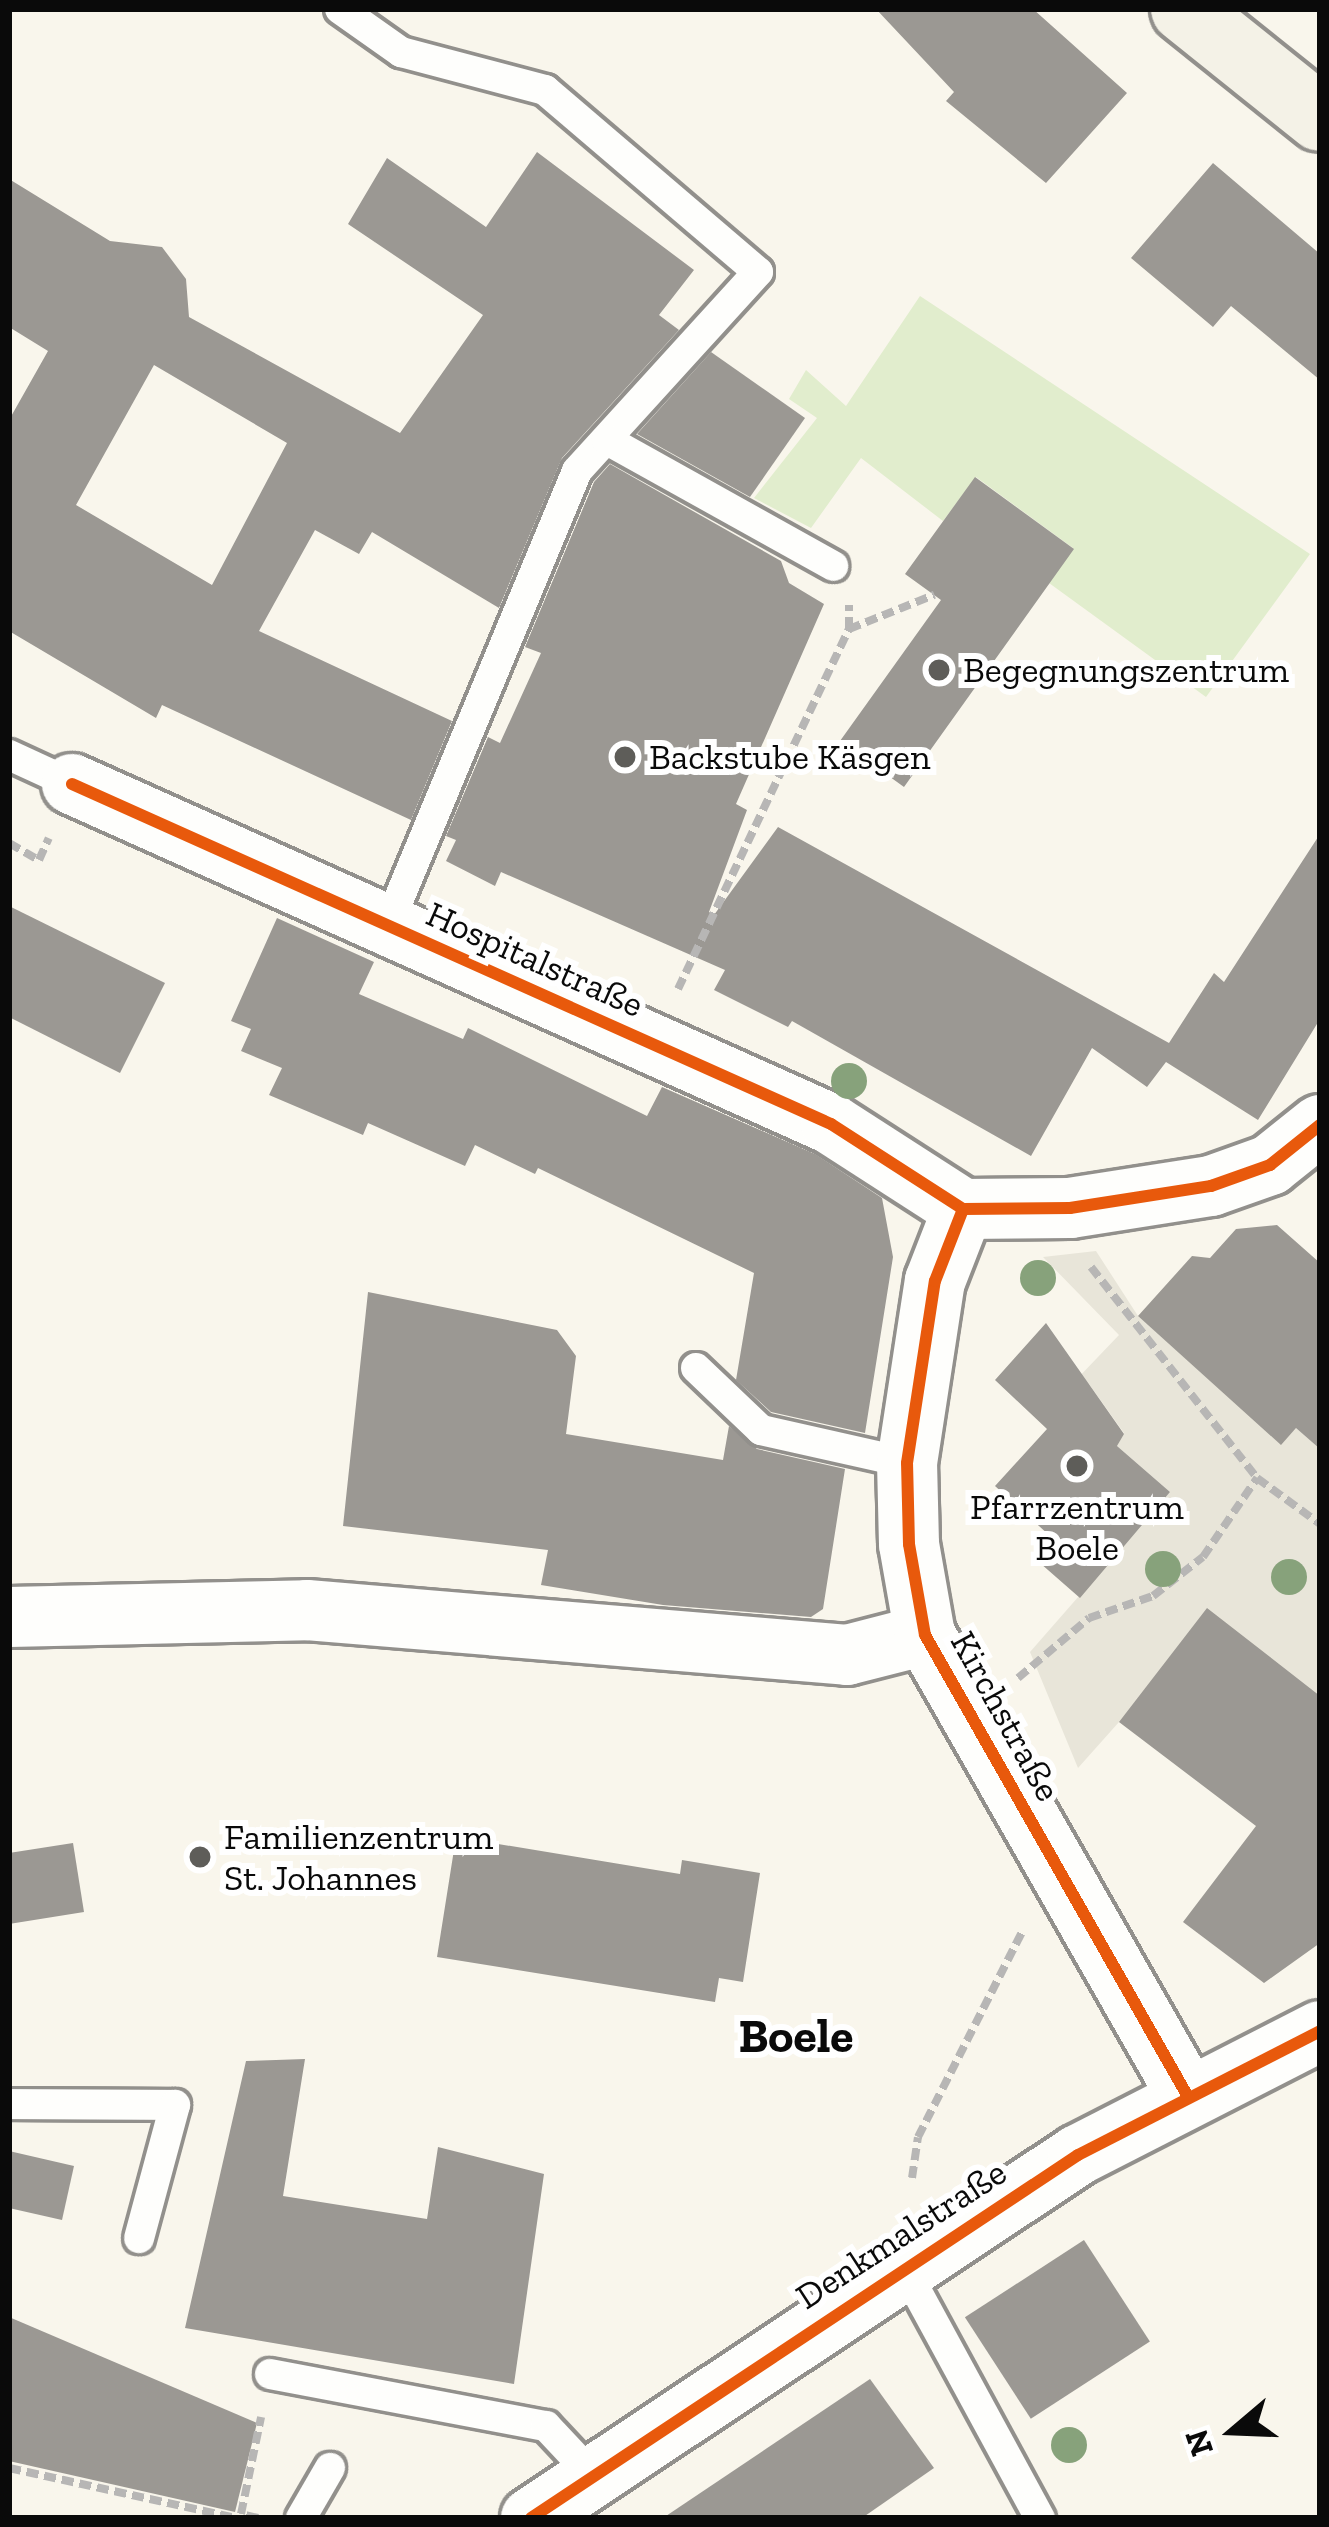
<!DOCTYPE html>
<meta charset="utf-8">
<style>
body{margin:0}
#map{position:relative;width:1329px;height:2527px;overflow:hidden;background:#f9f6ec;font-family:"Zilla Slab",serif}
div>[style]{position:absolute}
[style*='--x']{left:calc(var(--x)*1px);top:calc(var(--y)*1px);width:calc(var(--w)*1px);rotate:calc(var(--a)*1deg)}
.green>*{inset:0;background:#e1edcd}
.plaza>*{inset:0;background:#e8e5d9}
.building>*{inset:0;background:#9b9893;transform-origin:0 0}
.path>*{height:8px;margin-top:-4px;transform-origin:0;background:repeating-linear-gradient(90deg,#b7b6b5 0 12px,transparent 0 18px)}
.roads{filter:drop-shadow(3px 0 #92908c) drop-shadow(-3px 0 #92908c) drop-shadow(0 3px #92908c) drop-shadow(0 -3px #92908c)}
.lane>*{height:30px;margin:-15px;padding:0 15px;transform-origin:15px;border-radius:15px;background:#fefefc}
.street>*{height:60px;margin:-30px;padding:0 30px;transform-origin:30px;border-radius:30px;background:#fefefc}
.secondary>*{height:66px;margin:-33px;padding:0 33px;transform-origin:33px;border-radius:33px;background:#f4f2e7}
.cycleway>*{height:12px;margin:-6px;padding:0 6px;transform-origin:6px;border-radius:6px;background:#e8590c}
.trees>*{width:36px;height:36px;margin:-18px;border-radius:50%;background:#87a27b}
.dots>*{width:33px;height:33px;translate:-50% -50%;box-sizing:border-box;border:6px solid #fff;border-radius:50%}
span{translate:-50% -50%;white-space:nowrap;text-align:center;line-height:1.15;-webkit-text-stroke:12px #fff;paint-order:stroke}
.poi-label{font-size:36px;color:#0a0a0a}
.left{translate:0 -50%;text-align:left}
.street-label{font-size:36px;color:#0a0a0a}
.district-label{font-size:48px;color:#0a0a0a;font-weight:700}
.frame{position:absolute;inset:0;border:12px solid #0a0a0a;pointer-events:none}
.north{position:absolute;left:1173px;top:2371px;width:120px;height:120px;-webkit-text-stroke:9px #fff;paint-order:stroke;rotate:251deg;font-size:33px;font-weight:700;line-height:48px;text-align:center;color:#0a0a0a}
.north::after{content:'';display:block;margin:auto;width:42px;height:54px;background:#0a0a0a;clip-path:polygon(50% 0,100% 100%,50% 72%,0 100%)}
</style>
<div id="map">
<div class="green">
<div style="clip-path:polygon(920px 296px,1310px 554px,1206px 697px,1049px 583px,1073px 548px,976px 477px,943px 521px,861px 458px,811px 528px,754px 498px,817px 418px,789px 399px,806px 370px,846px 406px)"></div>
</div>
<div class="plaza">
<div style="clip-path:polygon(1096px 1251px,1138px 1316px,1281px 1444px,1296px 1428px,1320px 1449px,1320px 1696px,1119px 1722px,1078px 1768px,1030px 1652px,1170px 1492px,1117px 1446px,1124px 1433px,1089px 1384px,1075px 1381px,1119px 1335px,1043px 1257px)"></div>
</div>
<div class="building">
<div style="clip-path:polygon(876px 9px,1033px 9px,1127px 93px,1046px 183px,946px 101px,954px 92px)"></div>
<div style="clip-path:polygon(evenodd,537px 152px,694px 270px,659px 315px,679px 330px,562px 458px,499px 608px,372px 532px,359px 554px,315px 530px,259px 631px,452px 721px,411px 820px,162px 705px,156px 718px,9px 631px,9px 420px,48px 351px,9px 327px,9px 179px,110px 241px,162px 247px,186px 279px,189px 317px,400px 433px,483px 315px,348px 224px,387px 158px,486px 227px,537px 152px,154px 365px,287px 443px,212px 585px,76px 505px,154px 365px)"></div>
<div style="clip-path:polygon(1213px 163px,1320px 254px,1320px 380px,1231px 306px,1213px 327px,1131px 258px)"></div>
<div style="clip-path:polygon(711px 352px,805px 418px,750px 497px,637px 434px)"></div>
<div style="clip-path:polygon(610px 464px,781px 561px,789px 583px,824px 604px,736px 804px,747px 810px,709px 912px,714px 915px,778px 827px,1169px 1043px,1214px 973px,1224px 982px,1320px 834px,1320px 1019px,1258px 1120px,1166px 1062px,1147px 1087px,1092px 1048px,1031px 1156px,792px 1021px,788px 1027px,714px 990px,725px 970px,501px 872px,495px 886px,446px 861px,456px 840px,446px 836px,488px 737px,500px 743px,541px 653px,525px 647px,594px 482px)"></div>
<div style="clip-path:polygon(975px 477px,1074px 549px,904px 787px,840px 741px,941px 600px,905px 574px)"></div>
<div style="clip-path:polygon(9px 906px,165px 983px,120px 1073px,9px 1017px)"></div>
<div style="clip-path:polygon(277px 918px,374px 962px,359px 994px,463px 1039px,468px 1028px,647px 1116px,662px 1087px,815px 1154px,882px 1198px,893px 1257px,865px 1433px,771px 1412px,736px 1380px,754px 1273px,538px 1168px,535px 1174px,475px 1145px,465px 1166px,368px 1123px,363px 1135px,269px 1095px,282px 1068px,241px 1051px,251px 1029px,231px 1021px)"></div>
<div style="clip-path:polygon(1277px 1225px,1320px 1263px,1320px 1449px,1296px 1428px,1281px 1445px,1138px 1316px,1192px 1256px,1210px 1258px,1236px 1229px)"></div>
<div style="clip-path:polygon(368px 1292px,557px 1330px,576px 1356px,566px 1434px,723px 1460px,729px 1426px,757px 1449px,845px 1469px,823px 1609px,811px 1617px,663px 1605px,541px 1585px,548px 1550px,343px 1526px)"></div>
<div style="clip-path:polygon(1046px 1323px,1124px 1434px,1117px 1446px,1170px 1492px,1080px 1598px,1032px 1556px,1050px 1536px,995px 1486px,1047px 1429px,995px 1380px)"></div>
<div style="clip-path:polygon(1207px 1608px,1320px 1696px,1320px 1943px,1264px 1983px,1183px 1922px,1256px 1826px,1119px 1722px)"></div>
<div style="clip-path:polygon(456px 1837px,680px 1874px,682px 1860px,760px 1873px,743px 1982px,719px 1978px,715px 2002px,437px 1957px)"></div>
<div style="clip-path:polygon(73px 1843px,84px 1912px,9px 1924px,9px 1853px)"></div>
<div style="clip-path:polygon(305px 2059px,283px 2196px,427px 2219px,438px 2147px,544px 2174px,514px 2384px,185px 2328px,246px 2061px)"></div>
<div style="clip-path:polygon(9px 2151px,74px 2166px,62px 2220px,9px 2208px)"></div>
<div style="left:1084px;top:2240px;width:121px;height:142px;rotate:57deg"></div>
<div style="clip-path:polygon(9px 2317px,257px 2423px,235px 2512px,9px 2461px)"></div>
<div style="clip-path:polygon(870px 2379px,934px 2468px,862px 2518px,663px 2518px)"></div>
</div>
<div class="path">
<div style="--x:849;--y:629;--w:92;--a:-21.8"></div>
<div style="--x:9;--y:843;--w:34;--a:30"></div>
<div style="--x:39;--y:860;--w:24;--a:-66"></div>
<div style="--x:678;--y:989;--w:399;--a:-64.6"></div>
<div style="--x:849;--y:629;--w:24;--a:-90"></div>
<div style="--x:1091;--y:1267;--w:268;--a:51.8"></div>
<div style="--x:1257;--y:1478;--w:78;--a:36.1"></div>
<div style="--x:1018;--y:1678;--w:93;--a:-40.2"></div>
<div style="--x:1089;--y:1618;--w:68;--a:-19"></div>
<div style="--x:1153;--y:1596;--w:63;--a:-38"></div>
<div style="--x:1203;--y:1557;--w:96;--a:-55.6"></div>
<div style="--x:912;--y:2178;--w:41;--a:-81.7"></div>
<div style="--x:918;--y:2137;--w:232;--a:-63.1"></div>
<div style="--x:9;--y:2468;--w:232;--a:12.4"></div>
<div style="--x:258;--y:2518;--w:17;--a:-167"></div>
<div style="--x:241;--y:2514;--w:99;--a:-78.3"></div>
</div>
<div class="roads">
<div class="lane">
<div style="--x:340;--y:9;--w:75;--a:35.2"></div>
<div style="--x:401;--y:52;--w:149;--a:14.8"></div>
<div style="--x:545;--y:90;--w:280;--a:40.5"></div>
<div style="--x:758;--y:272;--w:269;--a:132.3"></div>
<div style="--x:577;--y:471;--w:493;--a:112.6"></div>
<div style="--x:607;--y:440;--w:259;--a:29.1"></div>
<div style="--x:9;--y:755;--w:69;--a:24.7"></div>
<div style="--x:696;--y:1368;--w:90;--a:43.6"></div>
<div style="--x:761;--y:1430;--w:150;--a:12.7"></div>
<div style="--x:9;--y:2104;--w:166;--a:0.3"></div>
<div style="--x:175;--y:2105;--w:138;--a:105.1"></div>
<div style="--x:903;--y:2266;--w:287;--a:61.5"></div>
<div style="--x:270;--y:2374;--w:281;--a:10.7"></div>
<div style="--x:546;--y:2426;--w:69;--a:46.8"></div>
<div style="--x:301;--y:2518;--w:58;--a:-59.9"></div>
</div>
<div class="street">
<div style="--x:72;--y:784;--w:832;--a:24.13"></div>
<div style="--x:831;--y:1124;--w:157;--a:32.8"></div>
<div style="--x:9;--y:1617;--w:298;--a:-1.3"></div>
<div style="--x:307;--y:1610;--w:542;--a:4.76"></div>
<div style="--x:847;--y:1655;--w:81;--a:-14.4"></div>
<div style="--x:1187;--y:2095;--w:529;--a:-119.66"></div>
<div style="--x:925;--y:1635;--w:92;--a:-100"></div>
<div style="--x:909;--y:1544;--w:81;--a:-91.4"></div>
<div style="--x:907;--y:1463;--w:184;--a:-81.3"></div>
<div style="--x:935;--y:1281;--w:77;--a:-68.7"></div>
<div style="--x:963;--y:1209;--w:107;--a:-0.5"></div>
<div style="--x:1070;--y:1208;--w:143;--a:-8.9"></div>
<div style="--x:1211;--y:1186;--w:63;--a:-19.6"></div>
<div style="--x:1270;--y:1165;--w:64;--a:-38.7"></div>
<div style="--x:531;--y:2518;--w:656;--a:-33.57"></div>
<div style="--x:1078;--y:2155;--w:272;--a:-27.1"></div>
</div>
<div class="secondary">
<div style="--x:1184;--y:9;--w:174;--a:38.7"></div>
</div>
</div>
<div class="cycleway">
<div style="--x:72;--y:784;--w:832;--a:24.13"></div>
<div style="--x:831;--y:1124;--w:157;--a:32.8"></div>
<div style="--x:1187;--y:2095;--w:529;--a:-119.66"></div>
<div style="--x:925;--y:1635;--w:92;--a:-100"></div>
<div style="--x:909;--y:1544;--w:81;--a:-91.4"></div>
<div style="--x:907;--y:1463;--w:184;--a:-81.3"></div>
<div style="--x:935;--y:1281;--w:77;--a:-68.7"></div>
<div style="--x:963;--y:1209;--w:107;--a:-0.5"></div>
<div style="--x:1070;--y:1208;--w:143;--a:-8.9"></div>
<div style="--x:1211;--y:1186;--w:63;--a:-19.6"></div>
<div style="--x:1270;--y:1165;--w:64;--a:-38.7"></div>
<div style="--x:531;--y:2518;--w:656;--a:-33.57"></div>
<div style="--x:1078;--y:2155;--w:272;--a:-27.1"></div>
</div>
<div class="trees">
<div style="left:849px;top:1081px"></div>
<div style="left:1038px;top:1278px"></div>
<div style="left:1163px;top:1569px"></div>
<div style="left:1289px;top:1577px"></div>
<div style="left:1069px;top:2445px"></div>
</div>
<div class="dots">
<div style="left:939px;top:670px;background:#5e5d59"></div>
<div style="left:625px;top:757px;background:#5e5d59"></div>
<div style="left:1077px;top:1466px;background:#5e5d59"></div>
<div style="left:200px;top:1857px;background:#5e5d59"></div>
</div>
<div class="poi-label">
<span class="left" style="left:963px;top:670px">Begegnungszentrum</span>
<span class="left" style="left:649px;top:757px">Backstube Käsgen</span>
<span style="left:1077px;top:1527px">Pfarrzentrum<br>Boele</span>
<span class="left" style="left:224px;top:1857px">Familienzentrum<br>St. Johannes</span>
</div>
<div class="street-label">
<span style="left:535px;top:959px;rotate:24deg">Hospitalstraße</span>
<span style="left:1006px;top:1716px;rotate:61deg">Kirchstraße</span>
<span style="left:901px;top:2234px;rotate:-33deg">Denkmalstraße</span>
</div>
<div class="district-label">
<span style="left:796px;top:2036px">Boele</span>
</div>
<div class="frame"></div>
<div class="north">N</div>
</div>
